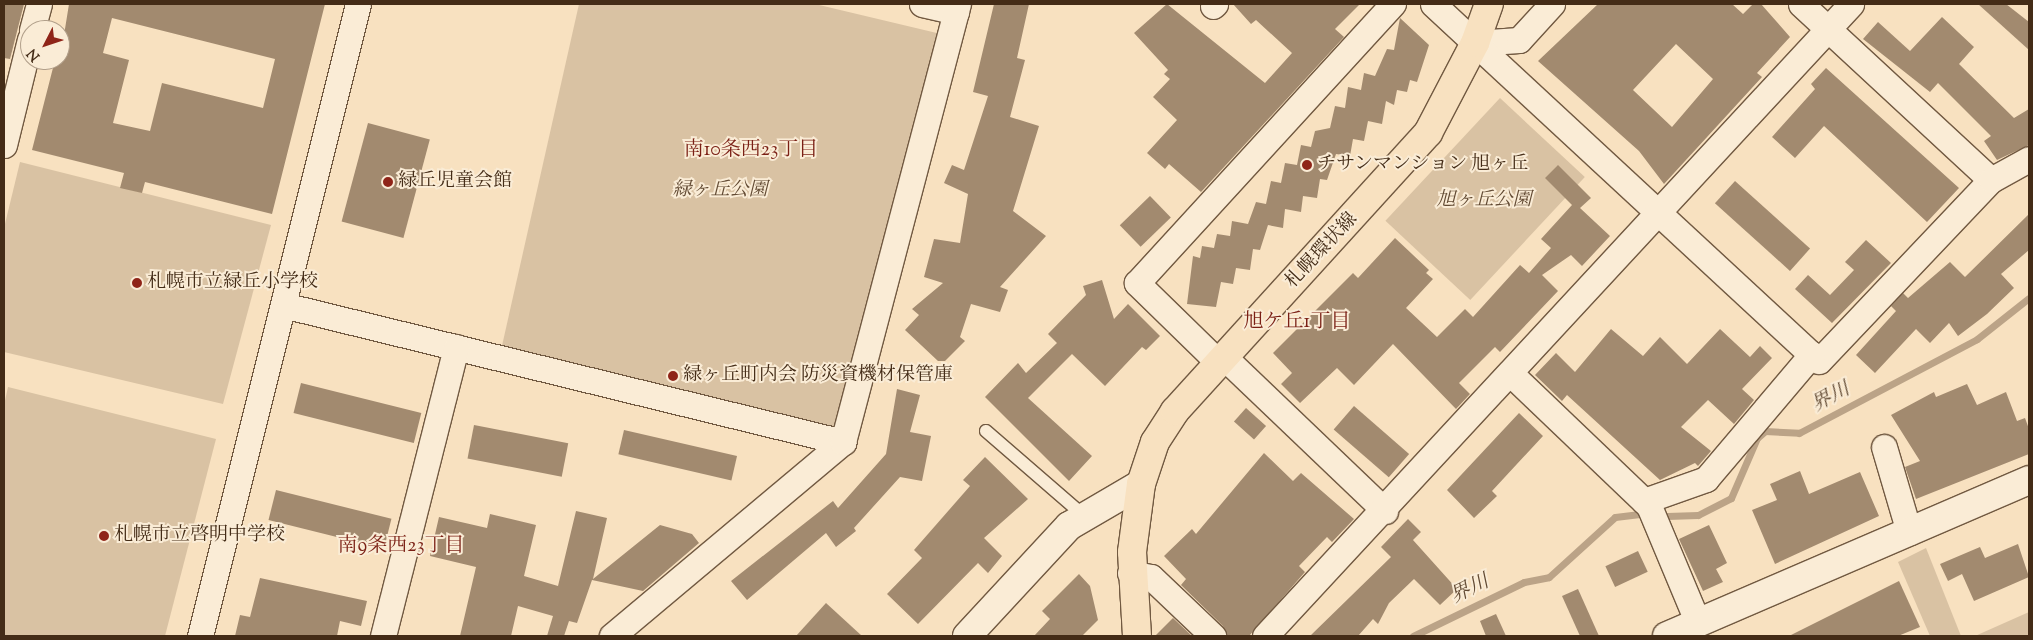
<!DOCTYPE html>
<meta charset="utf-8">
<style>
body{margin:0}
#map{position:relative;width:2033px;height:640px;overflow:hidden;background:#f8e1c0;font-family:"Sorts Mill Goudy","Noto Serif JP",serif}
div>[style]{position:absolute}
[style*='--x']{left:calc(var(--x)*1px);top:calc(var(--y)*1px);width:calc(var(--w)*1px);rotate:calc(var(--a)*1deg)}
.green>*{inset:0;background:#d9c2a3;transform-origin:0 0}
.stream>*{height:7px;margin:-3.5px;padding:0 3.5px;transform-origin:3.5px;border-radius:3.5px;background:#bba387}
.building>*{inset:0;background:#a28a6f;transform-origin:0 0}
.roads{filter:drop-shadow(1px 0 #715941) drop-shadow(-1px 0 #715941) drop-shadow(0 1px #715941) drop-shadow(0 -1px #715941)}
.service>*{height:12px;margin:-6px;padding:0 6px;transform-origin:6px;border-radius:6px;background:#faecd6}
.minor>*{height:25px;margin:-12.5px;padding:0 12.5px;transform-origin:12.5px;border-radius:12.5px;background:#faecd6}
.tertiary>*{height:28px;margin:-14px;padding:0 14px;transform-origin:14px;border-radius:14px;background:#faecd6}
.primary>*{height:28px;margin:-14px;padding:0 14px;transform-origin:14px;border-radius:14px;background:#f8e1c0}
.dots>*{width:14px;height:14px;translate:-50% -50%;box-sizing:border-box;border:2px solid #faecd6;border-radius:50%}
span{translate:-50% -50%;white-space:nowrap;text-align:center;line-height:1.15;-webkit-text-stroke:4px #faecd6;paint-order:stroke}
.poi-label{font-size:19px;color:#442c17}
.left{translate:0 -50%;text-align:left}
.park-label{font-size:19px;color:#624a33;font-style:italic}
.street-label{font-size:19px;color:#442c17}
.neighbourhood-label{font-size:20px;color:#7a1f14}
.water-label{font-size:20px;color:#624a33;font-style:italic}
.frame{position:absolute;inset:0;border:5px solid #442c17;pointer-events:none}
.north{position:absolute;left:20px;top:20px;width:50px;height:50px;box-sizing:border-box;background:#faecd6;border:1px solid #b19f8a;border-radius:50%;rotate:229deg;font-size:14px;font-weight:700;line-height:20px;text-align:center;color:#442c17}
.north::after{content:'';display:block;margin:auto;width:18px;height:22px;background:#8f2418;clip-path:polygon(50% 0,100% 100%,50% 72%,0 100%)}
</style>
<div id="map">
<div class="green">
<div style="clip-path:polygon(579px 4px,815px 4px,941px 34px,851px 422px,830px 435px,499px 359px)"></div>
<div style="left:1500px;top:98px;width:116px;height:168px;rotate:43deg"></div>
<div style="clip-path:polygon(20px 162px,271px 225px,223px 404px,4px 352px,4px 228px)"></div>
<div style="clip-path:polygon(8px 387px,216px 439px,165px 636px,4px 636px,4px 405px)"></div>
<div style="clip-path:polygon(1926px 548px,1961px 636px,1930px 636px,1898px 562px)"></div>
<div style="clip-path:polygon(2029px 612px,2029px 636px,1975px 636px)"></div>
</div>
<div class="stream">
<div style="--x:1667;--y:516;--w:31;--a:-2"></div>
<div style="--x:1698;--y:515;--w:37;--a:-27"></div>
<div style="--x:1731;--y:498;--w:65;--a:-66.6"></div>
<div style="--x:1757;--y:438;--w:11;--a:-41"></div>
<div style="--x:1765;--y:431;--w:34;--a:3"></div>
<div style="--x:1799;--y:433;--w:201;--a:-27.8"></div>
<div style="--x:1977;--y:339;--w:66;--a:-38.3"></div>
<div style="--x:1413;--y:636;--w:123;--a:-25.9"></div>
<div style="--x:1524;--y:582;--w:25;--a:-11"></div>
<div style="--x:1549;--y:577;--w:89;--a:-42.3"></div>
<div style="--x:1615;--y:517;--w:25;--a:-7"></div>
</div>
<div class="building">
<div style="clip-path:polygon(4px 4px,24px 4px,10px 59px,4px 58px)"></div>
<div style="clip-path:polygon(evenodd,69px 4px,325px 4px,272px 214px,145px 182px,142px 193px,120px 188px,124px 173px,32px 150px,55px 60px,60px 60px,69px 4px,112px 18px,275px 59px,263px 108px,162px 83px,150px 131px,113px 123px,129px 60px,103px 53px,112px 18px)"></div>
<div style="clip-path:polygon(994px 4px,1029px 4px,1017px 58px,1025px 60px,1010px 117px,1039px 126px,1013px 211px,1046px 236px,1000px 287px,1008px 290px,1000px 312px,971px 304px,960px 337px,965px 341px,945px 361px,938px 361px,905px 330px,919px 315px,912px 309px,943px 283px,924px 277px,934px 239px,960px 243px,968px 194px,944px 183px,952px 165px,964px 170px,988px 96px,973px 92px)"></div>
<div style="clip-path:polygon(1167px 4px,1265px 83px,1292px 53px,1256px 20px,1251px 24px,1233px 4px,1360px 4px,1335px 29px,1344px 37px,1201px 192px,1169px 164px,1165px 169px,1147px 153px,1177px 120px,1153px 97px,1170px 79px,1164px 74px,1168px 70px,1134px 33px)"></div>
<div style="clip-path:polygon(evenodd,1598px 4px,1732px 4px,1743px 14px,1753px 4px,1761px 4px,1790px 37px,1757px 73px,1762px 77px,1664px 184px,1639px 151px,1538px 61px,1598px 4px,1676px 44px,1713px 79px,1672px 127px,1633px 90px,1676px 44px)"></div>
<div style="clip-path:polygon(1978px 4px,2006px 4px,2029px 22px,2029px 50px)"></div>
<div style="clip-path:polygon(1942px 17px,1974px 47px,1959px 64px,2014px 118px,2029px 109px,2029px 145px,1997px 160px,1984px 141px,1991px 136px,1938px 83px,1930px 92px,1863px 39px,1878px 22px,1910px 51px)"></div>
<div style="clip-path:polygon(1400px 18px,1429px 45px,1417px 82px,1410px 80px,1407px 92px,1397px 90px,1394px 105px,1386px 101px,1382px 124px,1368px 121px,1364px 141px,1353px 139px,1350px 156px,1336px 154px,1327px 180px,1320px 179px,1317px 198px,1303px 196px,1301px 212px,1285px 209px,1283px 228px,1268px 225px,1260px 250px,1253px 249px,1250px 270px,1236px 268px,1233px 284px,1221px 282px,1216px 307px,1187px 304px,1193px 256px,1200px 258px,1202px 246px,1214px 248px,1217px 234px,1230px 236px,1232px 221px,1248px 224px,1256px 202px,1266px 204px,1271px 181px,1281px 183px,1285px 163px,1297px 165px,1301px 145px,1311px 147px,1315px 131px,1330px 128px,1335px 106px,1345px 108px,1348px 87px,1361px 90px,1364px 73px,1375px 76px,1387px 49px,1394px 50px)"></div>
<div style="clip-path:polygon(1826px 68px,1959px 188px,1927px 222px,1824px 126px,1795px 158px,1772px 137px,1815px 89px,1811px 84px)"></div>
<div style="left:368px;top:123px;width:64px;height:102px;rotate:15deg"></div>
<div style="clip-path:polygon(1558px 165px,1591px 198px,1580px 208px,1610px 236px,1582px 266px,1571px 255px,1542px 275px,1558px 291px,1500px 352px,1495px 347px,1459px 383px,1470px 394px,1456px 409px,1393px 344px,1354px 385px,1337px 368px,1300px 403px,1281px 384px,1292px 373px,1273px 353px,1353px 273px,1358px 278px,1395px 238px,1429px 270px,1426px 273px,1433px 279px,1406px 308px,1437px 337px,1465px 309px,1473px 317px,1520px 265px,1529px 273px,1551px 248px,1541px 239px,1572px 205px,1545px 178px)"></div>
<div style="left:1735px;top:181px;width:101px;height:30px;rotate:42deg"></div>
<div style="left:1150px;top:196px;width:30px;height:42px;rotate:46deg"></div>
<div style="clip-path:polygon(2029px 214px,2029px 250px,2001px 274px,2014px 288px,1987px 314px,1958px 336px,1949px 323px,1930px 343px,1916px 329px,1875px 373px,1856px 355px,1896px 311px,1891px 306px,1903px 293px,1908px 298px,1950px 262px,1965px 277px)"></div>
<div style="clip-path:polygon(1866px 240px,1891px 263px,1832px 323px,1795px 289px,1808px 275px,1830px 295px,1854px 270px,1845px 262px)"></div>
<div style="clip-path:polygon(1102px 280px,1114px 319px,1128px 304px,1160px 336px,1146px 350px,1142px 347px,1105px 386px,1072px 354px,1028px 398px,1092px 456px,1069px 481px,985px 397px,1018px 363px,1026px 373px,1057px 343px,1048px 334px,1086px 295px,1083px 286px)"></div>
<div style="clip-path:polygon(1611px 329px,1643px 356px,1660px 337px,1687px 364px,1720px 329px,1750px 357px,1760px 346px,1772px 358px,1742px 389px,1754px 400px,1734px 424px,1708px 400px,1681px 427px,1711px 451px,1698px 466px,1695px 463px,1660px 480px,1567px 395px,1562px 401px,1535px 375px,1556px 353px,1575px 372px)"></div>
<div style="left:301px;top:383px;width:124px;height:31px;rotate:14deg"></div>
<div style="clip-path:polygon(1967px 384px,1977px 405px,2006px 392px,2017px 421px,2025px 418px,2029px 429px,2029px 454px,1916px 499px,1905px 467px,1920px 461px,1891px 415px,1934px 392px,1936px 397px)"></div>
<div style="clip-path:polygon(897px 389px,920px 395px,910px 432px,931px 436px,922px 481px,900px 477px,854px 528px,856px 531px,836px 547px,826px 533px,747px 600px,731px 581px,833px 501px,838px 508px,886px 454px)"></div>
<div style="left:1354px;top:406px;width:73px;height:31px;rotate:41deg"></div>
<div style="left:1246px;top:408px;width:27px;height:18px;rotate:42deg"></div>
<div style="clip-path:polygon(1519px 413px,1543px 436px,1492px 491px,1497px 496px,1474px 518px,1447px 490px)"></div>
<div style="left:474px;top:425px;width:96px;height:34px;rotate:11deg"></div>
<div style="left:624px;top:430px;width:116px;height:25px;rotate:13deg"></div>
<div style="clip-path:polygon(1264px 453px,1293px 481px,1301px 473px,1354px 519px,1332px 542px,1327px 537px,1299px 566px,1305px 572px,1249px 636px,1227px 636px,1223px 626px,1181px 585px,1186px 579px,1164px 556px,1192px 529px,1196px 534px)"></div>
<div style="clip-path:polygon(985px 457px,1028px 499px,984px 538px,1002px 556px,988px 573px,978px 563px,918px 624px,887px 594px,922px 558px,914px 550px,970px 486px,963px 480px)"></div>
<div style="clip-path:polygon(1800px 471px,1809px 494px,1860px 472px,1879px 516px,1775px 564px,1752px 510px,1777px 500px,1770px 484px)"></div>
<div style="left:276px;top:490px;width:119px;height:31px;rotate:14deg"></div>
<div style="clip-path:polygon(576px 511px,607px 518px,593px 579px,660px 525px,692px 534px,699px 543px,643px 591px,592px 580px,577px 623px,569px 621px,564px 636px,547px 636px,553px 616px,518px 606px,511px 636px,460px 636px,476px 567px,430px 556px,439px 517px,487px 528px,490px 514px,536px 525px,524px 576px,558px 586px)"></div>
<div style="clip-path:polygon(1408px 519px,1421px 532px,1413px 540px,1457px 589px,1440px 605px,1414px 579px,1389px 603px,1378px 624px,1373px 619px,1358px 636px,1310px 636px,1391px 557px,1381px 547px)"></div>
<div style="clip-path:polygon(1709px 525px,1727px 563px,1716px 569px,1723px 582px,1703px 591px,1679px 539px)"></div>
<div style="clip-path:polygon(2018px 544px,2029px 577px,1974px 601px,1962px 574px,1948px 581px,1940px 564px,1980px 547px,1985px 558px)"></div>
<div style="left:1638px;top:551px;width:23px;height:36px;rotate:65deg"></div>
<div style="clip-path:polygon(1079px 574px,1090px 586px,1098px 620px,1082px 636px,1034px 636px,1050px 619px,1042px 611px)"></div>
<div style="clip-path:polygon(260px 578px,367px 601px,361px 626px,340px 621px,337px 636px,235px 636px,240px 615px,250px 617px)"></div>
<div style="clip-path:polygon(1899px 581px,1920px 627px,1898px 636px,1789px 636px)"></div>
<div style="clip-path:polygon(1578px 589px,1599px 636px,1580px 636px,1562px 596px)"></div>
<div style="clip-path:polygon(826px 603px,862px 636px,796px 636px)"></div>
<div style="clip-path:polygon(1496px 614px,1506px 636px,1486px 636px,1480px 621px)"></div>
<div style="clip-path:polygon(1173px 618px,1192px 636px,1155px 636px)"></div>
</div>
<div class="roads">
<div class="service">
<div style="--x:986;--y:431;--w:128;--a:40.9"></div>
</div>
<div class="minor">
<div style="--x:922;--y:4;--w:35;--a:13"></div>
<div style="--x:1433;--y:4;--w:57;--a:42.9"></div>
<div style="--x:1475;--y:43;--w:44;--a:-3.9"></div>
<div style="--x:1519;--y:40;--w:49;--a:-47.5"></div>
<div style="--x:1213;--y:6;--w:3;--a:-45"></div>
<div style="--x:32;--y:30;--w:27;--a:-75"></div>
<div style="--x:1475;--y:43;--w:468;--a:42.8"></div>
<div style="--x:1819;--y:361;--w:250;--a:-46.5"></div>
<div style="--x:1991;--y:180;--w:259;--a:-137.2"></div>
<div style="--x:4;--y:145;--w:109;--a:-76.2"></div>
<div style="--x:1991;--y:180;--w:43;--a:-28.9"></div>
<div style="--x:283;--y:305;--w:577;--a:13.75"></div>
<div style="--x:843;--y:442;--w:302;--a:140"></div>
<div style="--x:1224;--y:357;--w:223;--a:43.7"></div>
<div style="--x:1219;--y:363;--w:115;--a:-135.7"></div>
<div style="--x:1137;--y:283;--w:379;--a:-47.5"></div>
<div style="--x:1511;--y:374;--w:191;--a:43.7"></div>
<div style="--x:1649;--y:506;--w:127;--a:67.3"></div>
<div style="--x:843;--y:442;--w:453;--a:-75.3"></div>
<div style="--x:1884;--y:447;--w:89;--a:73.6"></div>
<div style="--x:1644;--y:501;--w:66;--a:-19.5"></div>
<div style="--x:1706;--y:479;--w:164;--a:-49.7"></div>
<div style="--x:1130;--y:573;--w:21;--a:11"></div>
<div style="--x:1151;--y:577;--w:86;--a:43.6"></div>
<div style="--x:200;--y:636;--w:651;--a:-75.96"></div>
<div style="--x:383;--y:636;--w:298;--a:-75.8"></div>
<div style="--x:1265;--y:636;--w:862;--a:-47.16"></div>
</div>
<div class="tertiary">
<div style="--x:967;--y:636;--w:150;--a:-47.2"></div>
<div style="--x:1069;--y:526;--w:83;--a:-30.3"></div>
<div style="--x:1667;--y:636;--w:394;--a:-23.3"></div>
</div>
<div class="primary">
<div style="--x:1137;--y:636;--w:84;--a:-93.4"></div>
<div style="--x:1132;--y:552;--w:69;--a:-82.5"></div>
<div style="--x:1141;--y:484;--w:44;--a:-71.6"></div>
<div style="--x:1155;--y:442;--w:37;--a:-57"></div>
<div style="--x:1175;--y:411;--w:376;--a:-47.7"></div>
<div style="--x:1428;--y:133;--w:102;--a:-62.4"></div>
<div style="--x:1475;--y:43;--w:41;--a:-70.3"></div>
</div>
</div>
<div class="dots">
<div style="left:1307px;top:165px;background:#8f2418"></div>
<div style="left:388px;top:182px;background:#8f2418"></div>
<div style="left:137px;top:283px;background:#8f2418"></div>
<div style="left:673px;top:376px;background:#8f2418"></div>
<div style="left:104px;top:536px;background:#8f2418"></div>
</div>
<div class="poi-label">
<span class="left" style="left:1317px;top:165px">チサンマンション 旭ヶ丘</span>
<span class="left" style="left:398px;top:182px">緑丘児童会館</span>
<span class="left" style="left:147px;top:283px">札幌市立緑丘小学校</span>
<span class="left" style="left:683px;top:376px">緑ヶ丘町内会 防災資機材保管庫</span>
<span class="left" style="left:114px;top:536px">札幌市立啓明中学校</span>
</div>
<div class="park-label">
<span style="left:720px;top:191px">緑ヶ丘公園</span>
<span style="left:1484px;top:201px">旭ヶ丘公園</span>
</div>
<div class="street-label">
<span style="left:1322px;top:251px;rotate:-47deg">札幌環状線</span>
</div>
<div class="neighbourhood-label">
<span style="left:751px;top:150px">南10条西23丁目</span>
<span style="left:1297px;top:322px">旭ケ丘1丁目</span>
<span style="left:401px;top:546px">南9条西23丁目</span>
</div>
<div class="water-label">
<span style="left:1831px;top:398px;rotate:-28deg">界川</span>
<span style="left:1470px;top:590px;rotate:-26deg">界川</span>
</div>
<div class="frame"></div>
<div class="north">N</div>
</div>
